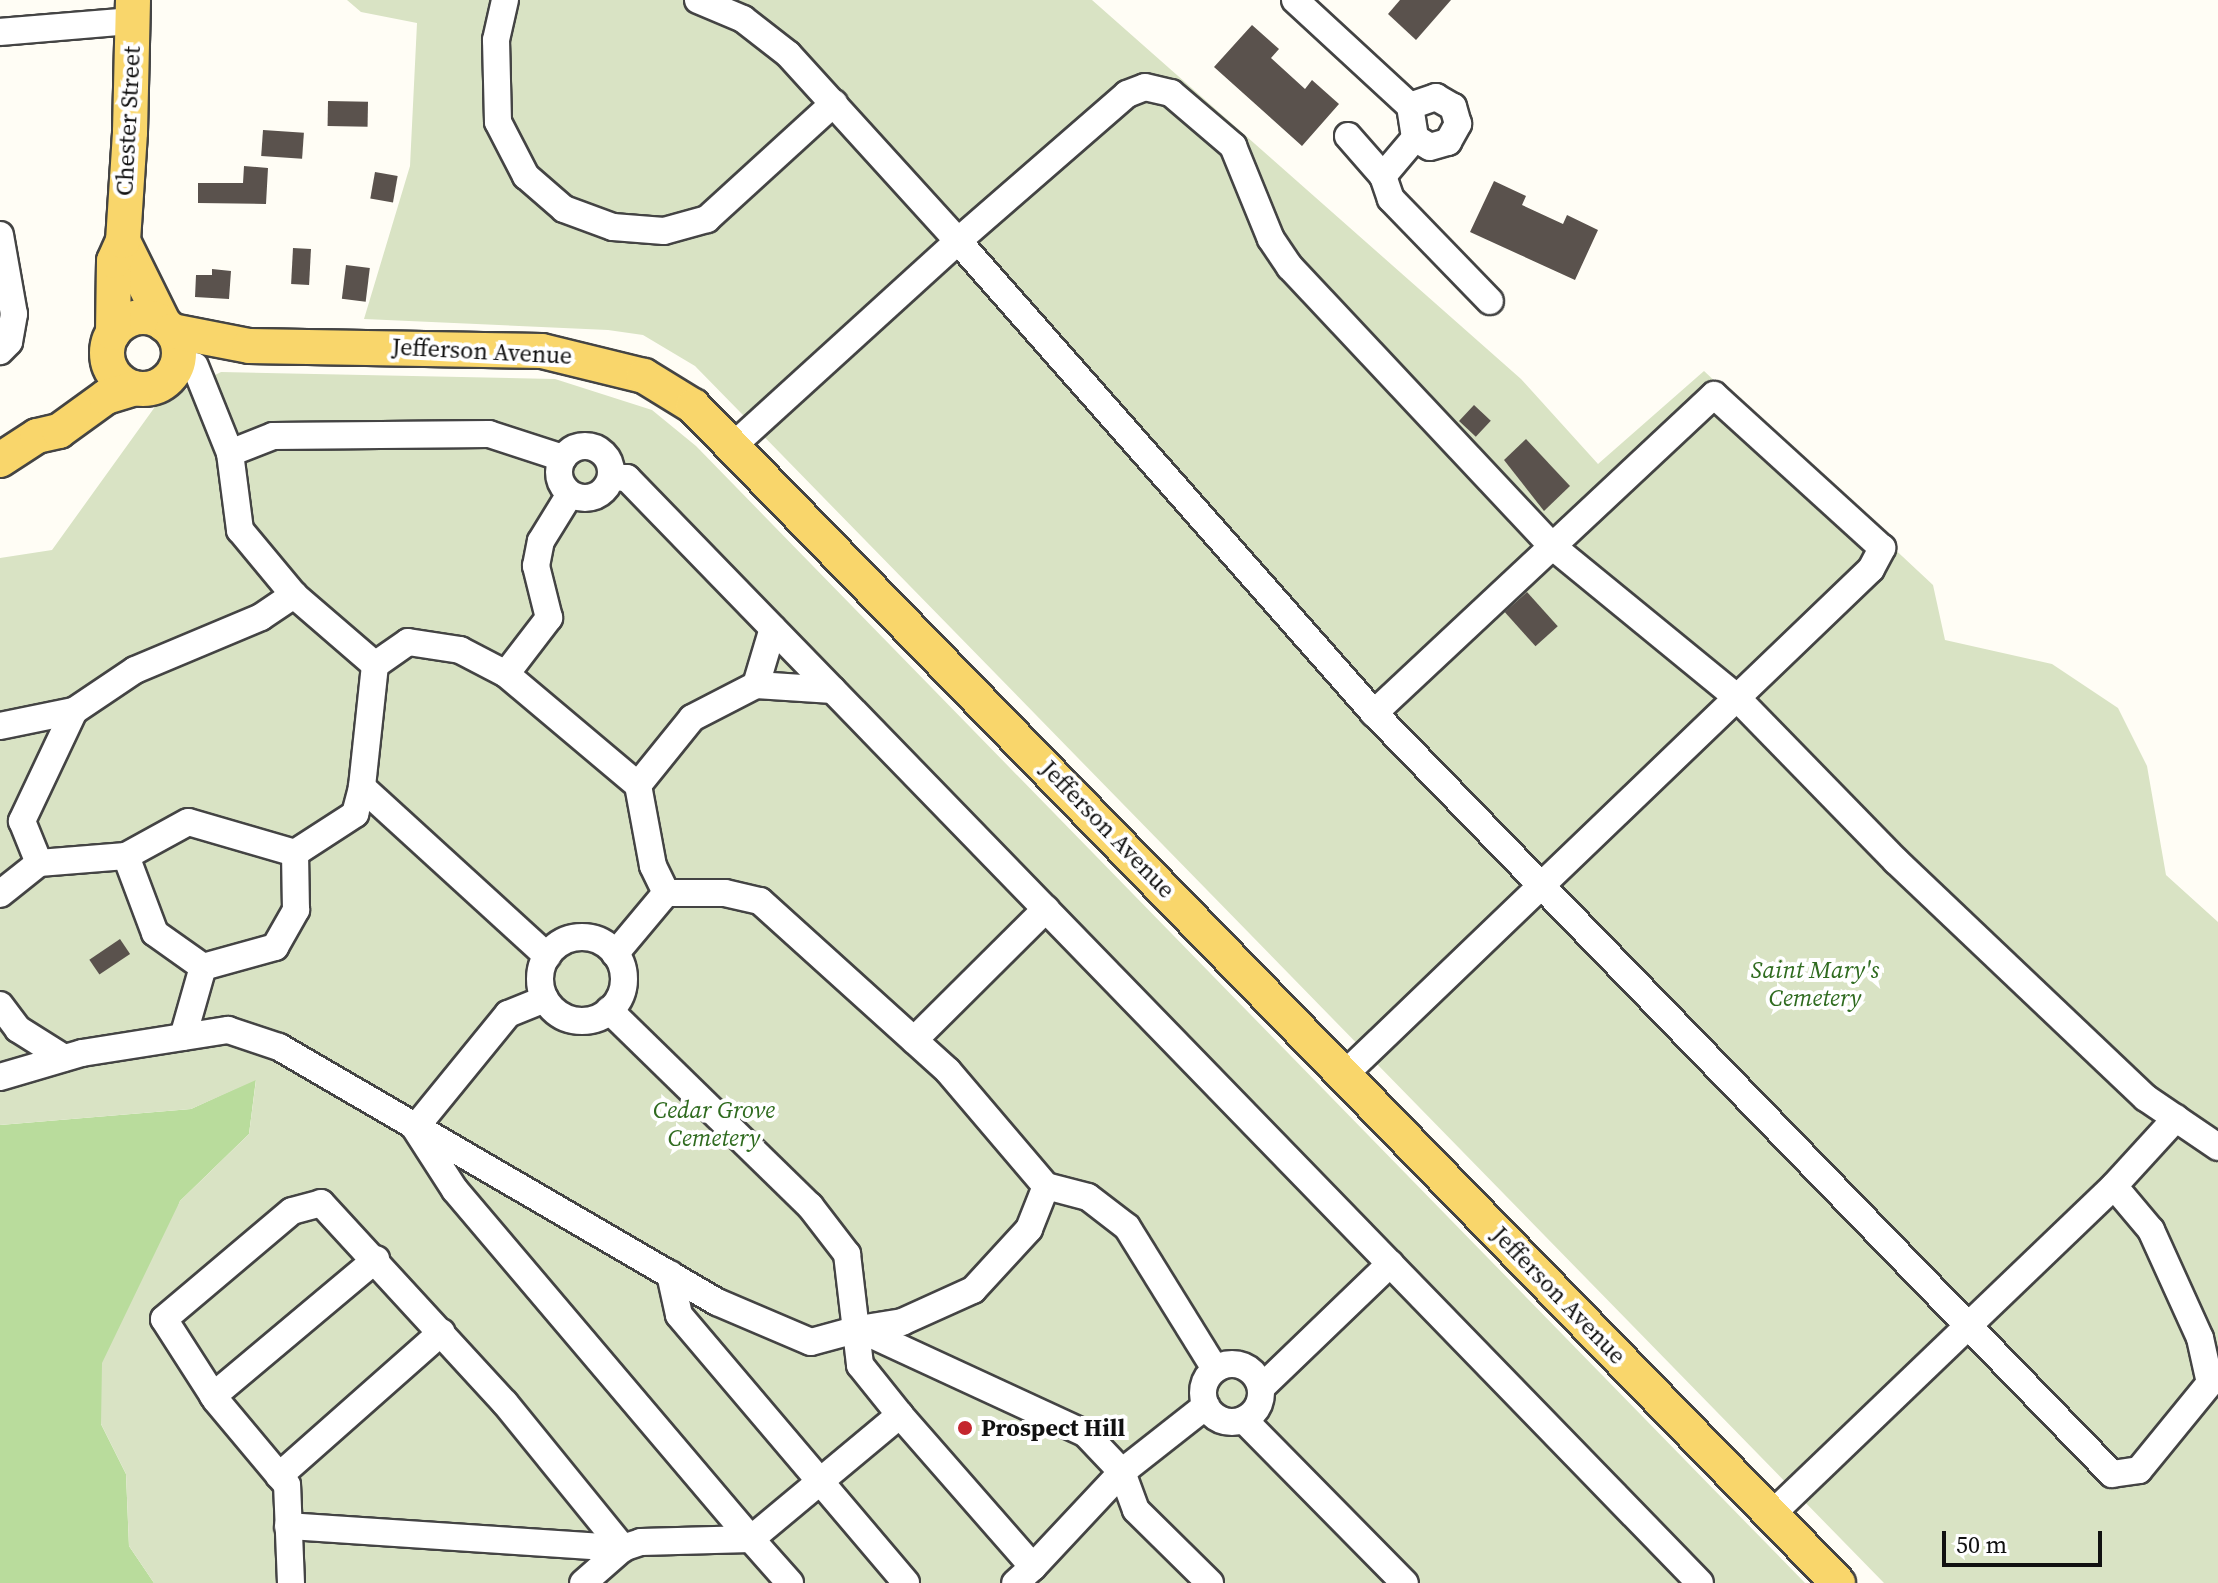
<!DOCTYPE html>
<style>
body{margin:0}
#map{position:relative;width:2218px;height:1583px;overflow:hidden;background:#fffdf5;font-family:"Source Serif 4",serif}
div>[style]{position:absolute}
[style*='--x']{left:calc(var(--x)*1px);top:calc(var(--y)*1px);width:calc(var(--w)*1px);rotate:calc(var(--a)*1deg)}
.forest>*{inset:0;background:#b9dc9c}
.cemetery>*{inset:0;background:#d9e3c4}
.building>*{inset:0;background:#5a524d;transform-origin:0 0}
.roads{filter:drop-shadow(2px 0 #444) drop-shadow(-2px 0 #444) drop-shadow(0 2px #444) drop-shadow(0 -2px #444)}
.minor>*{height:26px;margin:-13px;padding:0 13px;transform-origin:13px;border-radius:13px;background:#fff}
.minor>.ring{margin:-13px;padding:0;box-sizing:content-box;background:none;border:26px solid #fff;border-radius:50%}
.major>*{height:34px;margin:-17px;padding:0 17px;transform-origin:17px;border-radius:17px;background:#f9d66b}
.major>.ring{margin:-17px;padding:0;box-sizing:content-box;background:none;border:34px solid #f9d66b;border-radius:50%}
.dots>*{width:22px;height:22px;translate:-50% -50%;box-sizing:border-box;border:4px solid #fff;border-radius:50%}
span{translate:-50% -50%;white-space:nowrap;text-align:center;line-height:1.15;-webkit-text-stroke:8px #fff;paint-order:stroke}
.street-label{font-size:24px;color:#111}
.park-label{font-size:24px;color:#2f6b1f;font-style:italic}
.poi-label{font-size:24px;color:#111;font-weight:700}
.left{translate:0 -50%;text-align:left}
.scale{position:absolute;left:1942px;top:1531px;width:160px;height:36px;box-sizing:border-box;border:4px solid #111;border-top:0;padding-left:10px;font-size:24px;line-height:28px;white-space:nowrap;color:#111;-webkit-text-stroke:6px #fff;paint-order:stroke}
</style>
<div id="map">
<div class="forest">
<div style="clip-path:polygon(256px 1079px,249px 1134px,180px 1201px,101px 1424px,126px 1474px,129px 1546px,154px 1583px,0 1583px,0 1125px,191px 1109px)"></div>
</div>
<div class="cemetery">
<div style="clip-path:polygon(347px 0,1092px 0,1521px 379px,1598px 464px,1704px 371px,1933px 585px,1945px 640px,2052px 664px,2118px 708px,2147px 766px,2166px 875px,2218px 922px,2218px 1583px,1884px 1583px,695px 366px,643px 335px,608px 330px,364px 319px,410px 166px,417px 23px,361px 12px)"></div>
<div style="clip-path:polygon(221px 372px,555px 379px,652px 410px,696px 446px,1805px 1583px,154px 1583px,129px 1546px,126px 1474px,101px 1424px,102px 1363px,180px 1201px,249px 1134px,256px 1080px,191px 1109px,0 1125px,0 558px,52px 550px,157px 404px)"></div>
</div>
<div class="building">
<div style="clip-path:polygon(1400px 0,1451px 0,1416px 40px,1388px 14px)"></div>
<div style="clip-path:polygon(1252px 25px,1279px 49px,1271px 58px,1305px 89px,1312px 80px,1339px 104px,1302px 146px,1214px 67px)"></div>
<div style="left:328px;top:101px;width:40px;height:25px;rotate:1deg"></div>
<div style="left:263px;top:130px;width:41px;height:26px;rotate:4deg"></div>
<div style="clip-path:polygon(244px 166px,268px 168px,266px 204px,198px 203px,198px 183px,243px 183px)"></div>
<div style="left:375px;top:172px;width:23px;height:27px;rotate:10deg"></div>
<div style="clip-path:polygon(1494px 181px,1526px 196px,1522px 205px,1563px 224px,1567px 215px,1598px 230px,1575px 280px,1470px 232px)"></div>
<div style="left:293px;top:248px;width:18px;height:36px;rotate:3deg"></div>
<div style="left:346px;top:265px;width:24px;height:34px;rotate:7deg"></div>
<div style="clip-path:polygon(212px 269px,231px 271px,229px 299px,195px 297px,196px 275px,212px 275px)"></div>
<div style="left:1474px;top:405px;width:23px;height:22px;rotate:43deg"></div>
<div style="clip-path:polygon(1526px 439px,1570px 486px,1544px 511px,1504px 460px)"></div>
<div style="left:1527px;top:592px;width:46px;height:30px;rotate:48deg"></div>
<div style="left:120px;top:939px;width:18px;height:37px;rotate:56deg"></div>
</div>
<div class="roads">
<div class="minor">
<div style="--x:505;--y:0;--w:41;--a:102.7"></div>
<div style="--x:496;--y:40;--w:82;--a:88.6"></div>
<div style="--x:498;--y:122;--w:61;--a:62.6"></div>
<div style="--x:526;--y:176;--w:50;--a:41"></div>
<div style="--x:564;--y:209;--w:52;--a:20.2"></div>
<div style="--x:613;--y:227;--w:51;--a:4.5"></div>
<div style="--x:664;--y:231;--w:45;--a:-15.6"></div>
<div style="--x:707;--y:219;--w:172;--a:-42.4"></div>
<div style="--x:698;--y:0;--w:49;--a:22.9"></div>
<div style="--x:743;--y:19;--w:57;--a:37.9"></div>
<div style="--x:788;--y:54;--w:253;--a:47.7"></div>
<div style="--x:958;--y:241;--w:224;--a:-41"></div>
<div style="--x:1127;--y:94;--w:19;--a:-21"></div>
<div style="--x:1145;--y:87;--w:27;--a:13"></div>
<div style="--x:1171;--y:93;--w:82;--a:40.5"></div>
<div style="--x:1233;--y:146;--w:100;--a:67.8"></div>
<div style="--x:1271;--y:239;--w:34;--a:56"></div>
<div style="--x:1290;--y:267;--w:383;--a:46.8"></div>
<div style="--x:1552;--y:546;--w:237;--a:39.3"></div>
<div style="--x:1735;--y:696;--w:231;--a:45.7"></div>
<div style="--x:1896;--y:861;--w:344;--a:43.5"></div>
<div style="--x:2146;--y:1098;--w:87;--a:34.2"></div>
<div style="--x:1295;--y:0;--w:156;--a:42.7"></div>
<div style="--x:1410;--y:106;--w:32;--a:81"></div>
<div style="--x:1415;--y:138;--w:17;--a:31"></div>
<div style="--x:1430;--y:147;--w:19;--a:-16"></div>
<div style="--x:1448;--y:142;--w:21;--a:-61"></div>
<div style="--x:1458;--y:124;--w:18;--a:-106"></div>
<div style="--x:1453;--y:107;--w:20;--a:-150"></div>
<div style="--x:1436;--y:97;--w:28;--a:161"></div>
<div style="--x:0;--y:32;--w:132;--a:-4.8"></div>
<div style="--x:1348;--y:136;--w:53;--a:48.8"></div>
<div style="--x:1415;--y:138;--w:50;--a:130.1"></div>
<div style="--x:1383;--y:176;--w:24;--a:71"></div>
<div style="--x:1391;--y:199;--w:142;--a:45.9"></div>
<div style="--x:0;--y:235;--w:80;--a:80"></div>
<div style="--x:14;--y:314;--w:28;--a:100"></div>
<div style="--x:9;--y:342;--w:13;--a:135"></div>
<div style="--x:195;--y:366;--w:94;--a:68.1"></div>
<div style="--x:230;--y:453;--w:78;--a:82.6"></div>
<div style="--x:240;--y:530;--w:85;--a:50.3"></div>
<div style="--x:735;--y:444;--w:302;--a:-42.3"></div>
<div style="--x:958;--y:241;--w:629;--a:48.61"></div>
<div style="--x:1374;--y:713;--w:1060;--a:45.88"></div>
<div style="--x:2112;--y:1474;--w:27;--a:-8"></div>
<div style="--x:2139;--y:1470;--w:112;--a:-50.8"></div>
<div style="--x:2210;--y:1383;--w:46;--a:-102.5"></div>
<div style="--x:2200;--y:1338;--w:119;--a:-114.4"></div>
<div style="--x:2151;--y:1230;--w:57;--a:-130.1"></div>
<div class="ring" style="left:559px;top:446px;width:26px;height:26px"></div>
<div style="--x:230;--y:453;--w:46;--a:-21.6"></div>
<div style="--x:273;--y:436;--w:216;--a:-0.5"></div>
<div style="--x:489;--y:434;--w:78;--a:18"></div>
<div style="--x:611;--y:477;--w:16;--a:4"></div>
<div style="--x:627;--y:478;--w:1540;--a:45.84"></div>
<div style="--x:375;--y:665;--w:40;--a:-34.9"></div>
<div style="--x:408;--y:642;--w:53;--a:8.7"></div>
<div style="--x:460;--y:650;--w:52;--a:27.6"></div>
<div style="--x:506;--y:674;--w:71;--a:-52.5"></div>
<div style="--x:549;--y:618;--w:54;--a:-104"></div>
<div style="--x:536;--y:566;--w:25;--a:-79"></div>
<div style="--x:541;--y:541;--w:55;--a:-58.3"></div>
<div style="--x:506;--y:674;--w:172;--a:40.1"></div>
<div style="--x:638;--y:785;--w:82;--a:79.5"></div>
<div style="--x:653;--y:866;--w:30;--a:64"></div>
<div style="--x:756;--y:685;--w:59;--a:-73.4"></div>
<div style="--x:74;--y:711;--w:122;--a:115.3"></div>
<div style="--x:22;--y:821;--w:45;--a:68"></div>
<div style="--x:39;--y:863;--w:87;--a:-4.6"></div>
<div style="--x:0;--y:726;--w:76;--a:-11.5"></div>
<div style="--x:74;--y:711;--w:73;--a:-33.9"></div>
<div style="--x:135;--y:670;--w:137;--a:-22.8"></div>
<div style="--x:261;--y:617;--w:40;--a:-34"></div>
<div style="--x:294;--y:595;--w:107;--a:40.8"></div>
<div style="--x:375;--y:665;--w:123;--a:96.1"></div>
<div style="--x:362;--y:787;--w:251;--a:42.4"></div>
<div style="--x:638;--y:785;--w:86;--a:-51.1"></div>
<div style="--x:692;--y:718;--w:72;--a:-27.3"></div>
<div style="--x:756;--y:685;--w:77;--a:3.7"></div>
<div style="--x:295;--y:853;--w:111;--a:-163.8"></div>
<div style="--x:188;--y:822;--w:71;--a:151.3"></div>
<div style="--x:126;--y:856;--w:82;--a:69.4"></div>
<div style="--x:155;--y:933;--w:59;--a:35.3"></div>
<div style="--x:203;--y:967;--w:75;--a:-15.5"></div>
<div style="--x:275;--y:947;--w:43;--a:-60.4"></div>
<div style="--x:296;--y:910;--w:57;--a:-91"></div>
<div style="--x:295;--y:853;--w:72;--a:-33"></div>
<div style="--x:355;--y:814;--w:28;--a:-75"></div>
<div style="--x:0;--y:894;--w:50;--a:-38.5"></div>
<div class="ring" style="left:540px;top:937px;width:58px;height:58px"></div>
<div style="--x:615;--y:954;--w:80;--a:-50.1"></div>
<div style="--x:666;--y:893;--w:59;--a:0"></div>
<div style="--x:725;--y:893;--w:36;--a:13"></div>
<div style="--x:760;--y:901;--w:253;--a:42.1"></div>
<div style="--x:948;--y:1071;--w:151;--a:49.6"></div>
<div style="--x:1046;--y:1186;--w:43;--a:14.7"></div>
<div style="--x:1088;--y:1197;--w:49;--a:37.6"></div>
<div style="--x:1127;--y:1227;--w:167;--a:58.2"></div>
<div style="--x:545;--y:999;--w:40;--a:158"></div>
<div style="--x:508;--y:1014;--w:147;--a:129.2"></div>
<div style="--x:415;--y:1128;--w:74;--a:57.2"></div>
<div style="--x:455;--y:1190;--w:458;--a:49.7"></div>
<div style="--x:751;--y:1539;--w:110;--a:178.4"></div>
<div style="--x:641;--y:1542;--w:19;--a:162"></div>
<div style="--x:623;--y:1548;--w:53;--a:138.8"></div>
<div style="--x:0;--y:1005;--w:30;--a:53"></div>
<div style="--x:18;--y:1029;--w:54;--a:32.2"></div>
<div style="--x:609;--y:1010;--w:281;--a:44.3"></div>
<div style="--x:810;--y:1206;--w:61;--a:52.4"></div>
<div style="--x:847;--y:1254;--w:112;--a:83.3"></div>
<div style="--x:860;--y:1365;--w:64;--a:51.3"></div>
<div style="--x:183;--y:1037;--w:73;--a:-74.1"></div>
<div style="--x:914;--y:1040;--w:186;--a:-44.8"></div>
<div style="--x:1345;--y:1074;--w:729;--a:-43.83"></div>
<div style="--x:1871;--y:569;--w:24;--a:-62"></div>
<div style="--x:1882;--y:548;--w:227;--a:-137.7"></div>
<div style="--x:1714;--y:395;--w:466;--a:136.9"></div>
<div style="--x:0;--y:1077;--w:85;--a:-16.3"></div>
<div style="--x:82;--y:1053;--w:148;--a:-9"></div>
<div style="--x:228;--y:1030;--w:54;--a:18.4"></div>
<div style="--x:279;--y:1047;--w:507;--a:30.21"></div>
<div style="--x:717;--y:1302;--w:102;--a:23.1"></div>
<div style="--x:811;--y:1342;--w:50;--a:-15.2"></div>
<div style="--x:859;--y:1329;--w:250;--a:24.8"></div>
<div style="--x:1086;--y:1434;--w:52;--a:46.5"></div>
<div style="--x:1122;--y:1472;--w:40;--a:69.8"></div>
<div style="--x:1136;--y:1510;--w:104;--a:44.6"></div>
<div style="--x:670;--y:1274;--w:42;--a:77.6"></div>
<div style="--x:679;--y:1315;--w:351;--a:49.7"></div>
<div style="--x:859;--y:1329;--w:44;--a:-9.2"></div>
<div style="--x:902;--y:1322;--w:78;--a:-24.3"></div>
<div style="--x:973;--y:1290;--w:83;--a:-47.4"></div>
<div style="--x:1029;--y:1229;--w:46;--a:-68.4"></div>
<div class="ring" style="left:1203px;top:1364px;width:32px;height:32px"></div>
<div style="--x:1262;--y:1387;--w:178;--a:-43.9"></div>
<div style="--x:213;--y:1396;--w:213;--a:-40"></div>
<div style="--x:1244;--y:1420;--w:229;--a:45.4"></div>
<div style="--x:279;--y:1476;--w:217;--a:-41.5"></div>
<div style="--x:1772;--y:1514;--w:474;--a:-43.8"></div>
<div style="--x:2114;--y:1186;--w:92;--a:-47.6"></div>
<div style="--x:288;--y:1526;--w:336;--a:3.8"></div>
<div style="--x:1033;--y:1567;--w:130;--a:-46.9"></div>
<div style="--x:1122;--y:1472;--w:107;--a:-38.2"></div>
<div style="--x:291;--y:1583;--w:98;--a:-92.3"></div>
<div style="--x:287;--y:1485;--w:111;--a:-129.9"></div>
<div style="--x:216;--y:1400;--w:96;--a:-122.7"></div>
<div style="--x:164;--y:1319;--w:167;--a:-40.2"></div>
<div style="--x:292;--y:1211;--w:30;--a:-15"></div>
<div style="--x:321;--y:1203;--w:272;--a:47.4"></div>
<div style="--x:505;--y:1403;--w:187;--a:50.9"></div>
<div style="--x:790;--y:1583;--w:59;--a:-131.6"></div>
<div style="--x:751;--y:1539;--w:194;--a:-39.8"></div>
<div style="--x:900;--y:1415;--w:202;--a:48.8"></div>
<div style="--x:1033;--y:1567;--w:24;--a:138"></div>
</div>
<div class="major">
<div style="--x:123;--y:241;--w:93;--a:63.7"></div>
<div class="ring" style="left:107px;top:317px;width:38px;height:38px"></div>
<div style="--x:172;--y:331;--w:78;--a:11"></div>
<div style="--x:249;--y:346;--w:293;--a:1"></div>
<div style="--x:542;--y:351;--w:105;--a:13.8"></div>
<div style="--x:644;--y:376;--w:57;--a:31.5"></div>
<div style="--x:693;--y:406;--w:1642;--a:45.79"></div>
<div style="--x:113;--y:333;--w:72;--a:-89.2"></div>
<div style="--x:114;--y:261;--w:22;--a:-66"></div>
<div style="--x:123;--y:241;--w:109;--a:-86.3"></div>
<div style="--x:130;--y:132;--w:132;--a:-88.7"></div>
<div style="--x:0;--y:460;--w:44;--a:-33"></div>
<div style="--x:37;--y:436;--w:23;--a:-13"></div>
<div style="--x:59;--y:431;--w:58;--a:-35.9"></div>
<div style="--x:106;--y:397;--w:30;--a:-17"></div>
</div>
</div>
<div class="dots">
<div style="left:965px;top:1428px;background:#c4262e"></div>
</div>
<div class="street-label">
<span style="left:128px;top:121px;rotate:-87deg">Chester Street</span>
<span style="left:482px;top:351px;rotate:3deg">Jefferson Avenue</span>
<span style="left:1108px;top:829px;rotate:46deg">Jefferson Avenue</span>
<span style="left:1559px;top:1295px;rotate:46deg">Jefferson Avenue</span>
</div>
<div class="park-label">
<span style="left:1815px;top:984px">Saint Mary's<br>Cemetery</span>
<span style="left:714px;top:1124px">Cedar Grove<br>Cemetery</span>
</div>
<div class="poi-label">
<span class="left" style="left:981px;top:1428px">Prospect Hill</span>
</div>
<div class="scale">50 m</div>
</div>
